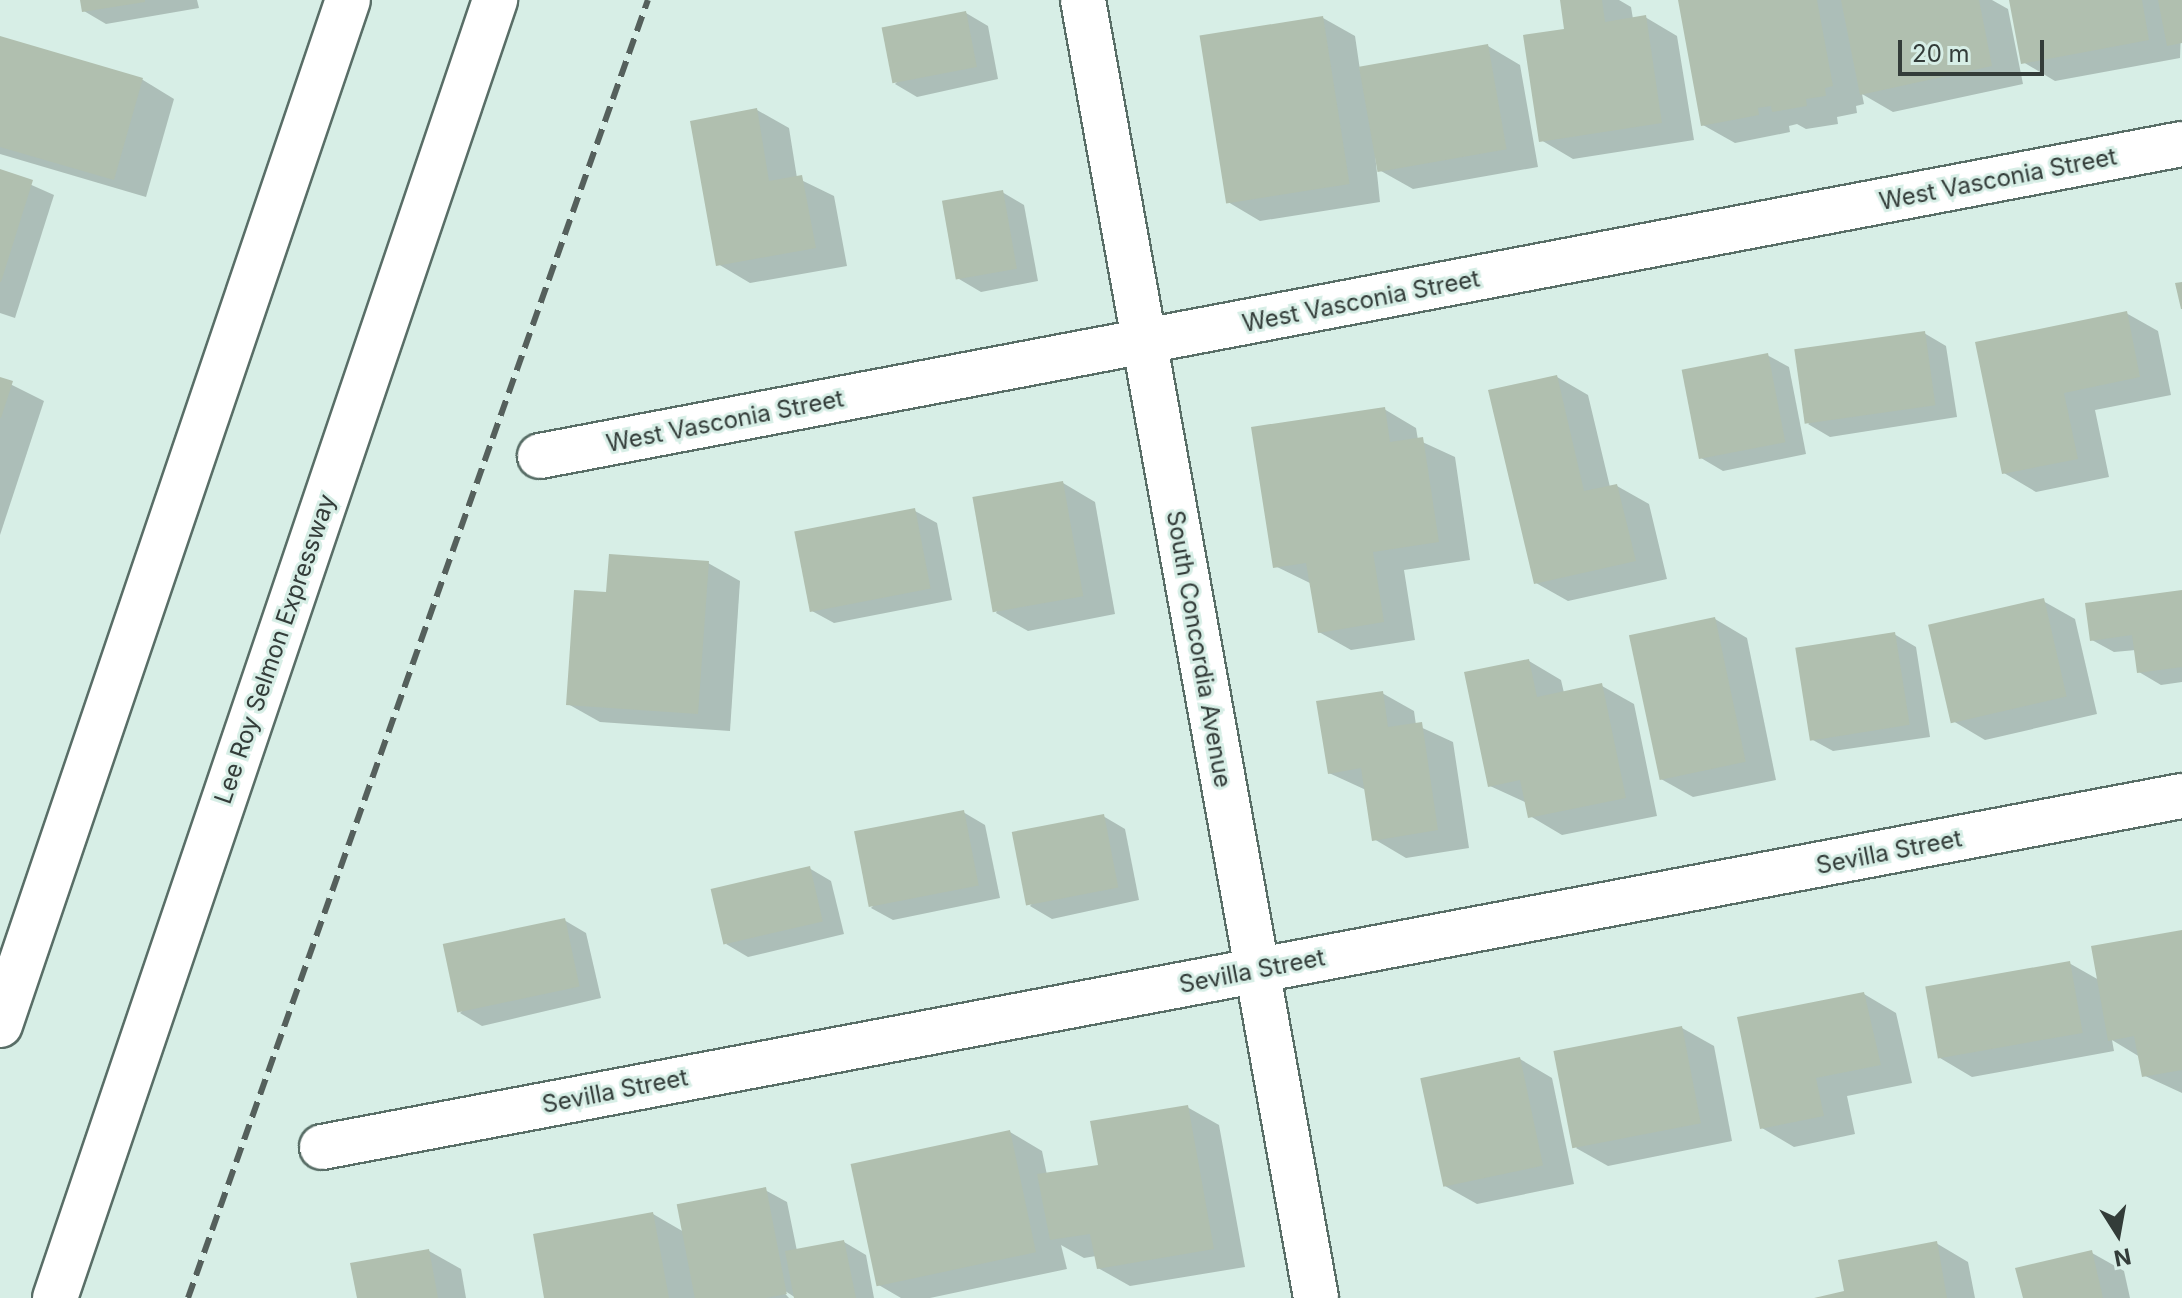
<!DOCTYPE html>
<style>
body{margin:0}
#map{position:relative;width:2182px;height:1298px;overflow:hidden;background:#d7eee6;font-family:Inter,sans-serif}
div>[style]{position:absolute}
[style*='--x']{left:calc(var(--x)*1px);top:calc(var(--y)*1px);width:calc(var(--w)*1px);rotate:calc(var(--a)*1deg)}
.shadow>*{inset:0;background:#0003}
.building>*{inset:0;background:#b0bfaf;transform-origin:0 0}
.roads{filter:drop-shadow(2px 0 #596e67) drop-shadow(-2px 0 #596e67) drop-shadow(0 2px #596e67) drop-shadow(0 -2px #596e67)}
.minor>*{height:44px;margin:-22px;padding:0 22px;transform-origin:22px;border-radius:22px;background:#fff}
.highway>*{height:44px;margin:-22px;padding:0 22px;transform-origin:22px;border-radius:22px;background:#fff}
.rail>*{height:6px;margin-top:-3px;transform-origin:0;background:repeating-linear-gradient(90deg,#55605c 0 16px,transparent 0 24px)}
span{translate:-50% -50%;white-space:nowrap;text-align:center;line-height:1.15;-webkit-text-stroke:6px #d7eee6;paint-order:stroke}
.street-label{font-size:24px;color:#333c39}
.north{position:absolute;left:2078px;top:1194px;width:80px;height:80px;-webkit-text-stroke:6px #d7eee6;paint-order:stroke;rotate:169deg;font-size:22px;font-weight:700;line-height:32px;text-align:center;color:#333c39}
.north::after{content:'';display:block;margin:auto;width:28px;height:36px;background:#333c39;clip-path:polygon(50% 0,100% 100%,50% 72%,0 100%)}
.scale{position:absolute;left:1898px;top:40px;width:146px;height:36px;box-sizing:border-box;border:4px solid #333c39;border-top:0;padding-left:10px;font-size:24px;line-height:28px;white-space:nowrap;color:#333c39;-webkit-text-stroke:6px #d7eee6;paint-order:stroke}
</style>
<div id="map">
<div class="shadow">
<div style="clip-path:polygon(82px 0,197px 0,199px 8px,106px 24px,84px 11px)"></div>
<div style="clip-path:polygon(1562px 0,1619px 0,1631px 7px,1633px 19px,1645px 17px,1677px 36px,1694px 140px,1573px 159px,1541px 140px,1566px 30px)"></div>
<div style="clip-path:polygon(1682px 0,1992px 0,2008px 9px,2023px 84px,1893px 112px,1862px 94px,1864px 104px,1856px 106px,1857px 113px,1837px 117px,1838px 124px,1806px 129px,1797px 124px,1789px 126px,1790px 132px,1735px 143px,1703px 125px)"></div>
<div style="clip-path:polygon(2011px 0,2182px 0,2180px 58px,2055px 81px,2023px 62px)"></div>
<div style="clip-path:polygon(966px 13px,988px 26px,998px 79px,917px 97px,895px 84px)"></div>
<div style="clip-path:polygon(1323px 18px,1355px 36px,1360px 70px,1488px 46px,1520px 65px,1538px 167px,1413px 189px,1381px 171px,1372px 125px,1380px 202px,1260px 221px,1228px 202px)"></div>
<div style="clip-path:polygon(0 38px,143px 80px,174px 99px,146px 197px,0 154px)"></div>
<div style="clip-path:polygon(757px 110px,789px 128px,797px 178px,834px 196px,847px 266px,750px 283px,718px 264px)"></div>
<div style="clip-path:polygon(0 171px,54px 195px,15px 318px,0 313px)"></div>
<div style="clip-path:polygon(1002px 192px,1024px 205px,1038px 281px,981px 292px,959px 279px)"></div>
<div style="clip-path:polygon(2126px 313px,2158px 331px,2171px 395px,2095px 410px,2109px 477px,2036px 492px,2004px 473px,1977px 343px)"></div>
<div style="clip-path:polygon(1924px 333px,1946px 346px,1957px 417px,1830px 437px,1808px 424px)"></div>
<div style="clip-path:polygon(1767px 355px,1789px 367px,1806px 454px,1723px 471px,1701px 458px)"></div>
<div style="clip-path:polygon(1557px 377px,1588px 395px,1610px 487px,1617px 486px,1649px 504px,1667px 579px,1568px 601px,1536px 583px)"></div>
<div style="clip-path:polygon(0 379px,44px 401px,0 535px)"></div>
<div style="clip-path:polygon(1384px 409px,1416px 428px,1418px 440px,1455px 457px,1470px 560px,1404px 570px,1415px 640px,1351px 650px,1319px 632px,1312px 584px,1275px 566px)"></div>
<div style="clip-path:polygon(1063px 483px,1095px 502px,1115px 614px,1028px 631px,996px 613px)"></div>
<div style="clip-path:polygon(915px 511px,937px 523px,952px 600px,834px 623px,812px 611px)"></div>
<div style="clip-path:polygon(708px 563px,740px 581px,730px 731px,600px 722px,568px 704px,608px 594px)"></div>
<div style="clip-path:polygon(2182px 592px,2182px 682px,2161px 685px,2139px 672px,2136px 650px,2114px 652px,2092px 640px)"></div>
<div style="clip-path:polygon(2043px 601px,2075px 619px,2097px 714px,1985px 740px,1953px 721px)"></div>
<div style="clip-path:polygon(1715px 619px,1747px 638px,1776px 780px,1693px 797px,1661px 779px)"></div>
<div style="clip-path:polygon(1894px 634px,1916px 647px,1930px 737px,1833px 751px,1811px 739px)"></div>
<div style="clip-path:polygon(1529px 661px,1561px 680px,1564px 693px,1602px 686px,1634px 704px,1657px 816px,1562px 835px,1530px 816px,1527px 803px,1490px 786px)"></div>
<div style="clip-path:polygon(1382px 693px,1414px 711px,1416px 725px,1453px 742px,1469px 848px,1406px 858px,1374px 839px,1366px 790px,1329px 773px)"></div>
<div style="clip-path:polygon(963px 812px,985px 825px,1000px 898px,893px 920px,871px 908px)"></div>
<div style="clip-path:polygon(1103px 816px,1125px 829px,1139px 900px,1052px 919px,1030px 906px)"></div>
<div style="clip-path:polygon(809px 868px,831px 881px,844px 934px,748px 957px,726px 944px)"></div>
<div style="clip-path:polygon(564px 920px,586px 933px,601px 998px,482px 1026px,460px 1013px)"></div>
<div style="clip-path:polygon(2182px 932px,2182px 1093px,2143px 1075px,2140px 1057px,2112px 1040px,2114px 1051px,1972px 1077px,1940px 1058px,2069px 963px,2099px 980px)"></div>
<div style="clip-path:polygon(1864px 994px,1896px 1013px,1912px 1083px,1847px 1096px,1855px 1134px,1794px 1147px,1762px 1128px)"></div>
<div style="clip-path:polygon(1682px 1028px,1714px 1046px,1732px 1141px,1608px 1166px,1576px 1148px)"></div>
<div style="clip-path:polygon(1520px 1059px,1552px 1078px,1574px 1184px,1477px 1204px,1445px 1186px)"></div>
<div style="clip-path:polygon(1187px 1107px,1219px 1125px,1245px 1267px,1130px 1286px,1098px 1268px,1096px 1256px,1084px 1258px,1061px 1245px,1067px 1269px,930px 1298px,901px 1298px,877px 1284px,1010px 1132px,1042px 1151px,1047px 1175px,1100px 1166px)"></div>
<div style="clip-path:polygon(765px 1190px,787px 1202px,797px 1251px,844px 1242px,866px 1255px,874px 1298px,796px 1298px,779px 1287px,789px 1298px,546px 1298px,653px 1214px,684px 1232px)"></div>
<div style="clip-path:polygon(1936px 1243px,1968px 1262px,1975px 1298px,1817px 1298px,1846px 1293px)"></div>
<div style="clip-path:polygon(429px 1251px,461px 1269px,466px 1298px,359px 1298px)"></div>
<div style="clip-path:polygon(2092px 1253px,2124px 1271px,2130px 1298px,2025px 1298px)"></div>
</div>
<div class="building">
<div style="clip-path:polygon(80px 0,145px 0,145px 2px,82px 12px)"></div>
<div style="clip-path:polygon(1560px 0,1602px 0,1605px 22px,1646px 15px,1662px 123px,1539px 142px,1523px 35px,1564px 29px)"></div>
<div style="clip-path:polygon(1678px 0,1817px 0,1833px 86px,1825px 88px,1826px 96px,1806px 99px,1807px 106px,1772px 112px,1771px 106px,1758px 108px,1759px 115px,1701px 126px)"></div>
<div style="clip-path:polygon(1841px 0,1979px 0,1992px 66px,1860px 95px)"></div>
<div style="clip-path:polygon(2009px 0,2142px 0,2149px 40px,2021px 64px)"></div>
<div style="clip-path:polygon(2158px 0,2182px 0,2182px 43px,2167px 46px)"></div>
<div style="left:966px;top:11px;width:57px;height:86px;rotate:79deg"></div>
<div style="left:1323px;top:16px;width:170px;height:125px;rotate:81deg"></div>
<div style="clip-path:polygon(0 36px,143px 78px,114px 180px,0 147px)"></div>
<div style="left:1488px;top:44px;width:107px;height:131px;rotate:80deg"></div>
<div style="clip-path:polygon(757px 108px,769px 181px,802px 175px,816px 248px,716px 266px,690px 121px)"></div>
<div style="clip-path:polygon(0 169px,33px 180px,1px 282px,0 282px)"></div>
<div style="left:1003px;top:190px;width:80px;height:62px;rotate:80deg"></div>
<div style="clip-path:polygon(2182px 282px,2182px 309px,2181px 309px,2175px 283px)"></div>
<div style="clip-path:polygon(2127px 311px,2140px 377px,2064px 393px,2078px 459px,2002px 474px,1975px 342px)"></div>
<div style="left:1925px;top:331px;width:75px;height:132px;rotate:82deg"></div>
<div style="left:1768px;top:353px;width:91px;height:88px;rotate:79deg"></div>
<div style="clip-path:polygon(1557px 375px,1584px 491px,1617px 484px,1636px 561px,1534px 584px,1488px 390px)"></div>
<div style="clip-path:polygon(0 377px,13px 381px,1px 418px,0 418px)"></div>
<div style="clip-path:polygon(1385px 407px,1390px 442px,1423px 437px,1439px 542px,1373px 552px,1384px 622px,1318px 633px,1306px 563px,1273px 568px,1251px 427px)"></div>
<div style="left:1063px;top:481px;width:117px;height:92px;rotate:80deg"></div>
<div style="left:915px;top:508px;width:82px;height:123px;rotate:79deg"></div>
<div style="clip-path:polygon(609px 554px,709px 561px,698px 714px,566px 705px,574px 590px,606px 592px)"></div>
<div style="clip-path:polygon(2182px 590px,2182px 667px,2137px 673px,2132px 635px,2090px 641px,2085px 603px)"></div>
<div style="left:2044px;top:598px;width:101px;height:119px;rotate:77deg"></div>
<div style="left:1715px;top:617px;width:148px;height:88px;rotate:78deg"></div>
<div style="left:1895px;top:632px;width:94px;height:101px;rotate:81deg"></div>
<div style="clip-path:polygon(1529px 659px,1537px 697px,1602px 683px,1626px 798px,1528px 818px,1520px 780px,1488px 787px,1464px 672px)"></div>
<div style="clip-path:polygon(1383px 691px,1388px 727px,1422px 722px,1438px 830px,1372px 841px,1361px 768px,1328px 774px,1316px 701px)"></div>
<div style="left:964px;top:810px;width:77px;height:112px;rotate:79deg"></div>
<div style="left:1104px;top:814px;width:75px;height:94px;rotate:79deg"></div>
<div style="left:810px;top:866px;width:57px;height:102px;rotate:77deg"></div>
<div style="left:565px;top:918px;width:70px;height:125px;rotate:78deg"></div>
<div style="clip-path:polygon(2182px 930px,2182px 1070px,2142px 1077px,2134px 1036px,2108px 1041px,2091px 946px)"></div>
<div style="left:2070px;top:961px;width:73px;height:147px;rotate:80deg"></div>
<div style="clip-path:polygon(1864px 992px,1881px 1065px,1816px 1078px,1824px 1116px,1760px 1129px,1737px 1017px)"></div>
<div style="left:1682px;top:1026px;width:99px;height:131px;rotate:79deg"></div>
<div style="left:1520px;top:1057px;width:111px;height:102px;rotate:78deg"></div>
<div style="clip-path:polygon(1188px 1105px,1214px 1249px,1097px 1269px,1090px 1234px,1050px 1240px,1037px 1174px,1098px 1165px,1090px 1121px)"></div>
<div style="left:1010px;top:1130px;width:125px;height:163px;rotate:78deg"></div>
<div style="left:766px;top:1187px;width:109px;height:91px;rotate:79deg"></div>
<div style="clip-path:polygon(653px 1212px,669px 1298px,544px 1298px,533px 1234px)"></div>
<div style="clip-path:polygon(844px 1240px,856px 1298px,794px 1298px,785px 1251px)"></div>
<div style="clip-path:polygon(1937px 1241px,1947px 1298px,1814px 1298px,1844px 1291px,1838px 1260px)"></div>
<div style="clip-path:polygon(429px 1249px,438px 1298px,357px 1298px,350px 1263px)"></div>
<div style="clip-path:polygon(2092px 1250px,2103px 1298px,2023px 1298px,2015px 1268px)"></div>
</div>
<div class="roads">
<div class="minor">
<div style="--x:1083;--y:0;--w:1319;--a:79.82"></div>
<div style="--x:540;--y:456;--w:1671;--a:-10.76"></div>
<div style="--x:322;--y:1147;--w:1893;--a:-10.69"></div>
</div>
<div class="highway">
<div style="--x:0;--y:1025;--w:1082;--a:-71.25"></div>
<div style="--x:55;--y:1298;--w:1371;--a:-71.27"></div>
</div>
</div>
<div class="rail">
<div style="--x:188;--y:1298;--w:1377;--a:-70.49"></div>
</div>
<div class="street-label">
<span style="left:1998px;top:179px;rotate:-11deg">West Vasconia Street</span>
<span style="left:1361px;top:301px;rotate:-11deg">West Vasconia Street</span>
<span style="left:725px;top:421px;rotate:-11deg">West Vasconia Street</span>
<span style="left:275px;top:649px;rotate:-71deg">Lee Roy Selmon Expressway</span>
<span style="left:1199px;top:649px;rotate:80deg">South Concordia Avenue</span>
<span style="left:1889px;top:852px;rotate:-11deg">Sevilla Street</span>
<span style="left:1252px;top:971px;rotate:-11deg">Sevilla Street</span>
<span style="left:615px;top:1091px;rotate:-11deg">Sevilla Street</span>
</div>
<div class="north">N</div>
<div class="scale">20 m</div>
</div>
